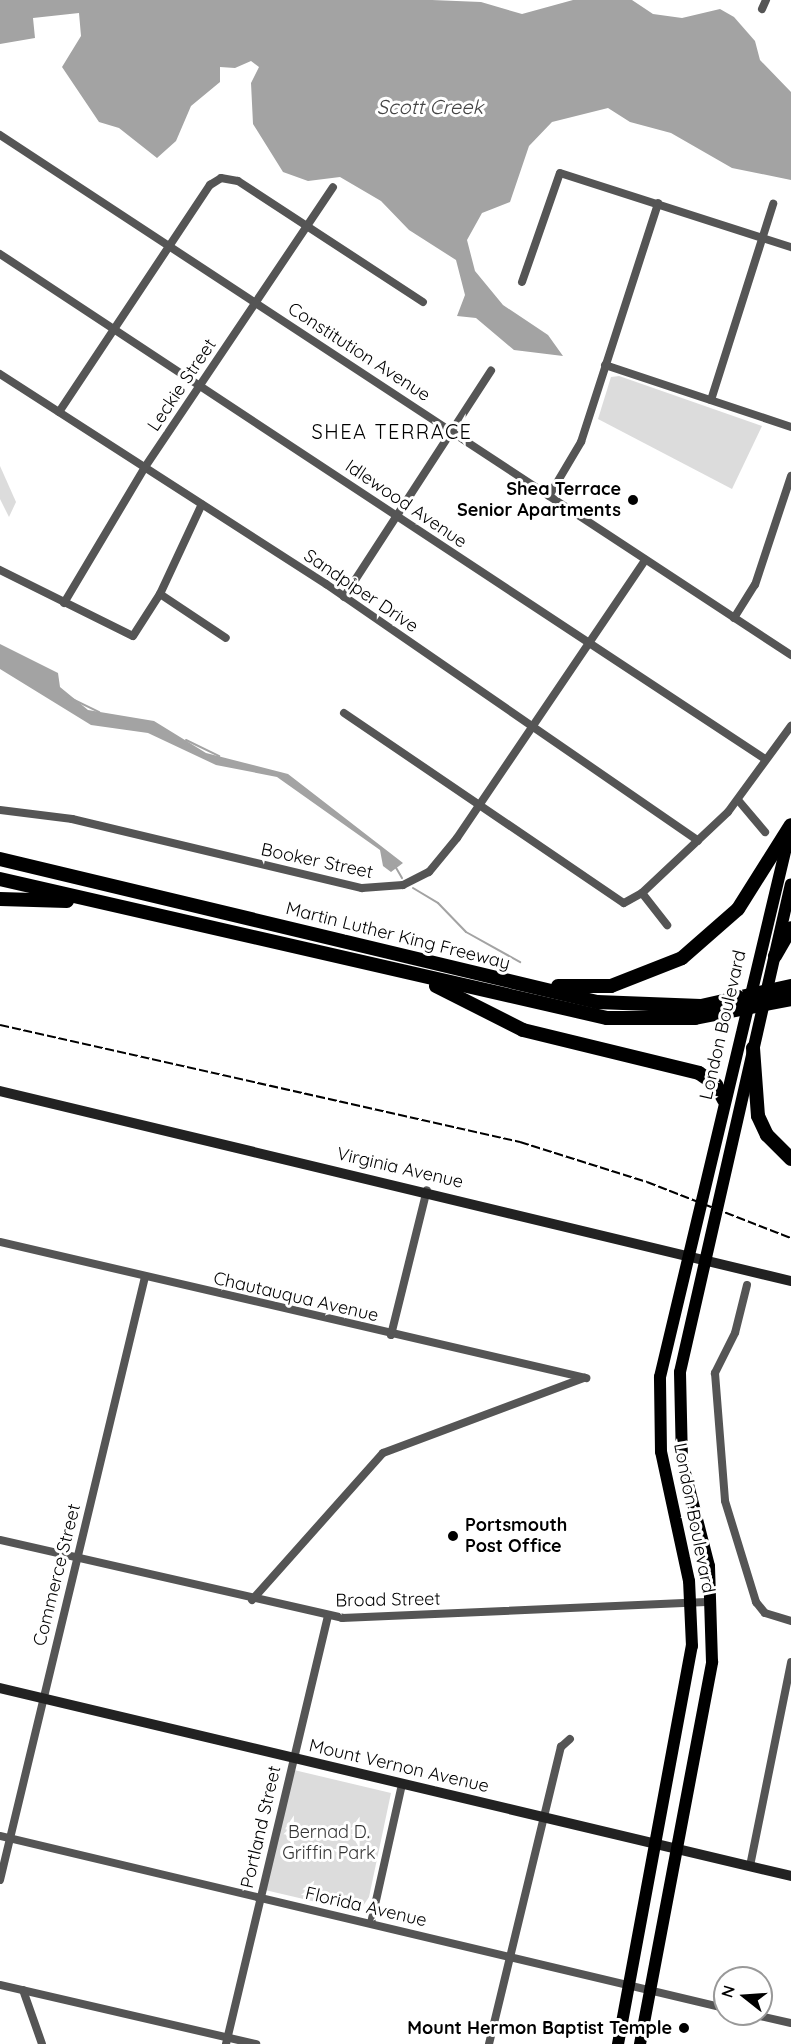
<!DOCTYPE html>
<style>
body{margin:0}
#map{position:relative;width:791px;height:2044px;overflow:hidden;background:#fff;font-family:Quicksand,sans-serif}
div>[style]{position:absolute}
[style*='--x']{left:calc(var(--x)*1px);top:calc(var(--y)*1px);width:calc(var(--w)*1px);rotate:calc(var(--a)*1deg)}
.green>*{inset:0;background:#dcdcdc}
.water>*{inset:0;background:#a3a3a3}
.stream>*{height:2px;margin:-1px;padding:0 1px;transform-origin:1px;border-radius:1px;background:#a3a3a3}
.street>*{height:8px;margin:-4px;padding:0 4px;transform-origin:4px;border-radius:4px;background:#555}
.secondary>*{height:10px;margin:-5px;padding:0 5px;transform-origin:5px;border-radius:5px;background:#222}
.primary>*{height:12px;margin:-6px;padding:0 6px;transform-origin:6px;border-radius:6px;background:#000}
.highway>*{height:14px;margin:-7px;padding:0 7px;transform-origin:7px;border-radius:7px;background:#000}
.rail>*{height:2px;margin-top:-1px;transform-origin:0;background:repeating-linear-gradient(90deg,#000 0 9px,transparent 0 12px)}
.dots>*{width:16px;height:16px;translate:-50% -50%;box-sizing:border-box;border:3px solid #fff;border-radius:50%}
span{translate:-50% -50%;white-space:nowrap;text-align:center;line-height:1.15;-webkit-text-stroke:6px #fff;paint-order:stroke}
.street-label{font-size:18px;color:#000}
.poi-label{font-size:18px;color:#000;font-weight:700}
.right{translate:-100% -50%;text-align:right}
.left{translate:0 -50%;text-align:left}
.park-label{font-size:18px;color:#333}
.water-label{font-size:20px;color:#444;font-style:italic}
.neighbourhood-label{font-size:20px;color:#000;letter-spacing:1.5px}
.north{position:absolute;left:713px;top:1966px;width:60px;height:60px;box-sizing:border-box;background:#fff;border:2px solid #999;border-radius:50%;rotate:287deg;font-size:16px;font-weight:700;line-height:24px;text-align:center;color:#000}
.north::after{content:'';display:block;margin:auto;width:21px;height:27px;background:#000;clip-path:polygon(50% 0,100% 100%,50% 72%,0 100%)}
</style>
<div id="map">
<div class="green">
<div style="clip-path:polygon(619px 376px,762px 426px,732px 489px,598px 419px,611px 377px)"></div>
<div style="clip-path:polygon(0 466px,16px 502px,9px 517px,0 499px)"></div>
<div style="clip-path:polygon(294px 1770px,391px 1793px,369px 1897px,359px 1912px,265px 1890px)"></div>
</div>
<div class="water">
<div style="clip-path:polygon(0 0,432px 0,481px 2px,522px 14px,573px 0,632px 0,653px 14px,682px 18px,720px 9px,734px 17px,755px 41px,760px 60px,791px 92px,791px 180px,732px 168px,671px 133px,630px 122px,608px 108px,552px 122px,529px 146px,510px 202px,482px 213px,467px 240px,475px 271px,503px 305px,548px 335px,563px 356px,514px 350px,476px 318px,457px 316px,465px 295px,456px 260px,409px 230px,381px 201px,340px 177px,308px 181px,283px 172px,253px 124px,251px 83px,259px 67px,251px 61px,235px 68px,220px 67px,220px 82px,191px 106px,176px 141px,157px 158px,119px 128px,99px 122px,62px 67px,81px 36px,79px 13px,33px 18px,35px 38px,0 44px)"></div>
<div style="clip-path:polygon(0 644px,58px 673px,60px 687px,88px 710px,154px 721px,206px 753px,288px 774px,403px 863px,391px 872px,383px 866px,380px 850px,277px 777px,216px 765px,148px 733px,91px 725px,0 669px)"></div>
</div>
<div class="stream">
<div style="--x:66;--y:696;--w:37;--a:26"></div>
<div style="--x:186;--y:740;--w:37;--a:26"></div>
<div style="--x:395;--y:866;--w:14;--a:60"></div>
<div style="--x:413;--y:888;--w:29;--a:31"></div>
<div style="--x:438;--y:903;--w:40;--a:46"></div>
<div style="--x:466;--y:932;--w:62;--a:29.1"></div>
</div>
<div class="street">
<div style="--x:762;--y:9;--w:10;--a:-66"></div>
<div style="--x:0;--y:135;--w:947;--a:33.32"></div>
<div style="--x:0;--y:254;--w:917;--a:33.43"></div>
<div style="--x:522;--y:282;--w:115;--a:-70.8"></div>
<div style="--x:560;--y:173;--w:243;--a:17.8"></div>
<div style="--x:605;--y:365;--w:196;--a:18.4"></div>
<div style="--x:0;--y:374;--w:388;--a:32.8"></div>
<div style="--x:326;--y:584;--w:452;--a:34.6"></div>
<div style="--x:711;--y:400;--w:206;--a:-72.4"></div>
<div style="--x:59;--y:412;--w:273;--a:-56.4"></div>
<div style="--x:210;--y:185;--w:13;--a:-32"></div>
<div style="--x:221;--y:178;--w:17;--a:10"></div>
<div style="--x:238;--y:181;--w:221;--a:33.2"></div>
<div style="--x:549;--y:496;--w:63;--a:-59.3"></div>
<div style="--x:581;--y:442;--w:251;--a:-72.1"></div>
<div style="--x:0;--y:570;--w:148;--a:26.4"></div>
<div style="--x:133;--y:636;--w:50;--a:-57.3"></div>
<div style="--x:160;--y:594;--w:99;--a:-65"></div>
<div style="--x:160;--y:594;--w:79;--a:33.7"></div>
<div style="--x:344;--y:597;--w:270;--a:-57"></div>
<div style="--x:64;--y:603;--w:158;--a:-59.2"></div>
<div style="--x:145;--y:467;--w:337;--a:-56.1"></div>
<div style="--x:734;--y:618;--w:39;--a:-58"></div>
<div style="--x:755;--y:585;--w:115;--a:-71.7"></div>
<div style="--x:344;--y:713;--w:338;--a:34.2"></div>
<div style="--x:624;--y:903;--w:21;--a:-29"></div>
<div style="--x:642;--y:893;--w:118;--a:-43.3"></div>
<div style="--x:728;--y:812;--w:107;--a:-53.8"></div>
<div style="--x:738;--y:800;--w:42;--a:49.8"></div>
<div style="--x:0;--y:810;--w:73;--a:7.1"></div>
<div style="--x:72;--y:819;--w:298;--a:13.4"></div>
<div style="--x:362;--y:888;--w:41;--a:-4.2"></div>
<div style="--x:403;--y:885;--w:29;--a:-27"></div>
<div style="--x:429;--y:872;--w:44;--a:-50.5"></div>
<div style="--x:457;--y:838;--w:336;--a:-55.9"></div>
<div style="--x:642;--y:893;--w:41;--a:52"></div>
<div style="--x:0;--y:1242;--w:602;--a:13.07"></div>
<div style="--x:747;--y:1285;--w:49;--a:104"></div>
<div style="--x:735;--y:1333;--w:45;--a:116.6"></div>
<div style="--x:715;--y:1373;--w:128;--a:85.5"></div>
<div style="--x:725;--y:1501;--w:106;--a:72.9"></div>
<div style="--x:756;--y:1602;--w:14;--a:51"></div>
<div style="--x:765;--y:1613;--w:27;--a:17"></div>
<div style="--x:391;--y:1335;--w:149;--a:-76.1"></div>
<div style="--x:0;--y:1540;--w:351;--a:12.8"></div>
<div style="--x:342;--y:1618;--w:370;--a:-2.5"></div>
<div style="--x:252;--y:1600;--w:197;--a:-48.3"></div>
<div style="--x:383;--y:1453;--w:215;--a:-20.5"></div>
<div style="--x:0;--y:1836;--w:745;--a:13.35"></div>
<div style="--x:750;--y:1866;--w:208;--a:-78.6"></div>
<div style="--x:0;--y:1880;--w:620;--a:-76.48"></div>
<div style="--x:371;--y:1923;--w:142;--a:-77.4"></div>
<div style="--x:0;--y:1985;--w:263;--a:13"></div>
<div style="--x:23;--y:1990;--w:57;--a:70.6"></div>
<div style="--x:751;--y:2014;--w:41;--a:12.7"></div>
<div style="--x:226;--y:2044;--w:440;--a:-76.6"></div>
<div style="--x:489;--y:2044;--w:306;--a:-76.4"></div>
<div style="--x:561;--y:1747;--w:12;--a:-42"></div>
</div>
<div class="secondary">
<div style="--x:0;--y:1091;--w:813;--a:13.51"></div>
<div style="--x:0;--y:1688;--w:813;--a:13.37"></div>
</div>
<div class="primary">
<div style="--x:618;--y:2044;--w:405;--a:-79.5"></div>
<div style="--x:692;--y:1646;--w:65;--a:-92.6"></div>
<div style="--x:689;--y:1581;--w:132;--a:-102.2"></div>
<div style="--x:661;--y:1452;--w:75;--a:-90.8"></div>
<div style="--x:660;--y:1377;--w:557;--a:-76.61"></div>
<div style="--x:640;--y:2044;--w:389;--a:-79.3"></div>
<div style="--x:712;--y:1662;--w:96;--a:-91.8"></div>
<div style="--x:709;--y:1566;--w:108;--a:-104.4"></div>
<div style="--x:682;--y:1461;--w:89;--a:-91.3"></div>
<div style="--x:680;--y:1372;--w:500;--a:-77.19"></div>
</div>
<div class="highway">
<div style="--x:0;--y:859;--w:614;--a:13.47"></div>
<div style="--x:597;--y:1002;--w:104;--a:2.2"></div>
<div style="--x:701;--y:1006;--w:92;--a:-12.5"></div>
<div style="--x:0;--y:879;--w:623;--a:12.9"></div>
<div style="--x:607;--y:1018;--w:88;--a:0"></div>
<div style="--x:695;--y:1018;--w:98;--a:-11.2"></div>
<div style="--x:0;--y:899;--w:67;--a:1.7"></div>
<div style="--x:775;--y:956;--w:32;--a:-60"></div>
<div style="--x:436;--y:986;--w:97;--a:26.8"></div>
<div style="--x:523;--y:1030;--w:181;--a:13.7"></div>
<div style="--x:699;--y:1073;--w:21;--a:35"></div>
<div style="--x:716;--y:1085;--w:17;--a:62"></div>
<div style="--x:558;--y:986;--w:53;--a:0"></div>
<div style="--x:611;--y:986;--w:76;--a:-21.5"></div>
<div style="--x:682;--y:958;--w:74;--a:-41.2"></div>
<div style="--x:738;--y:909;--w:99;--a:-57.8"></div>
<div style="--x:753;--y:1048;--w:68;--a:85.8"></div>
<div style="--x:758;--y:1116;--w:21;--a:65"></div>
<div style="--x:767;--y:1135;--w:34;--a:45"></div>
</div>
<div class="rail">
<div style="--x:0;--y:1025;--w:533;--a:12.68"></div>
<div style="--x:520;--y:1142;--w:133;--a:17.5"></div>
<div style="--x:647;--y:1182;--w:155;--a:21.3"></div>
</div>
<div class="dots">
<div style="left:633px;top:500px;background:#000"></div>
<div style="left:453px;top:1536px;background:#000"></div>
<div style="left:684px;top:2028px;background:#000"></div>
</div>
<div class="street-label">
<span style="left:359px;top:352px;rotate:33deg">Constitution Avenue</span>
<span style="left:182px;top:385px;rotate:-56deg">Leckie Street</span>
<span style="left:406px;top:504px;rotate:34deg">Idlewood Avenue</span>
<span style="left:361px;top:591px;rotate:34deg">Sandpiper Drive</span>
<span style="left:317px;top:861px;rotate:12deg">Booker Street</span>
<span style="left:398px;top:936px;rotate:14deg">Martin Luther King Freeway</span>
<span style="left:723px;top:1025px;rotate:-77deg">London Boulevard</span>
<span style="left:400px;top:1168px;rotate:13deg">Virginia Avenue</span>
<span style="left:296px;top:1297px;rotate:13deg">Chautauqua Avenue</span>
<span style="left:694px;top:1518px;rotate:79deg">London Boulevard</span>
<span style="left:57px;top:1575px;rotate:-76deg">Commerce Street</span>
<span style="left:388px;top:1600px;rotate:-1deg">Broad Street</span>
<span style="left:399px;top:1766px;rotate:13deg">Mount Vernon Avenue</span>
<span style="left:261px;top:1827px;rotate:-77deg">Portland Street</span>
<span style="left:366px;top:1907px;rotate:13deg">Florida Avenue</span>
</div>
<div class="poi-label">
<span class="right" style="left:621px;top:500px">Shea Terrace<br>Senior Apartments</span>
<span class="left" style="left:465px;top:1536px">Portsmouth<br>Post Office</span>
<span class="right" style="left:672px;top:2028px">Mount Hermon Baptist Temple</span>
</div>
<div class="park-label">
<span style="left:329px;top:1843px">Bernad D.<br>Griffin Park</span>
</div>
<div class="water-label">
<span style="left:430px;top:106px">Scott Creek</span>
</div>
<div class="neighbourhood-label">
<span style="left:392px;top:431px">SHEA TERRACE</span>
</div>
<div class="north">N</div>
</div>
